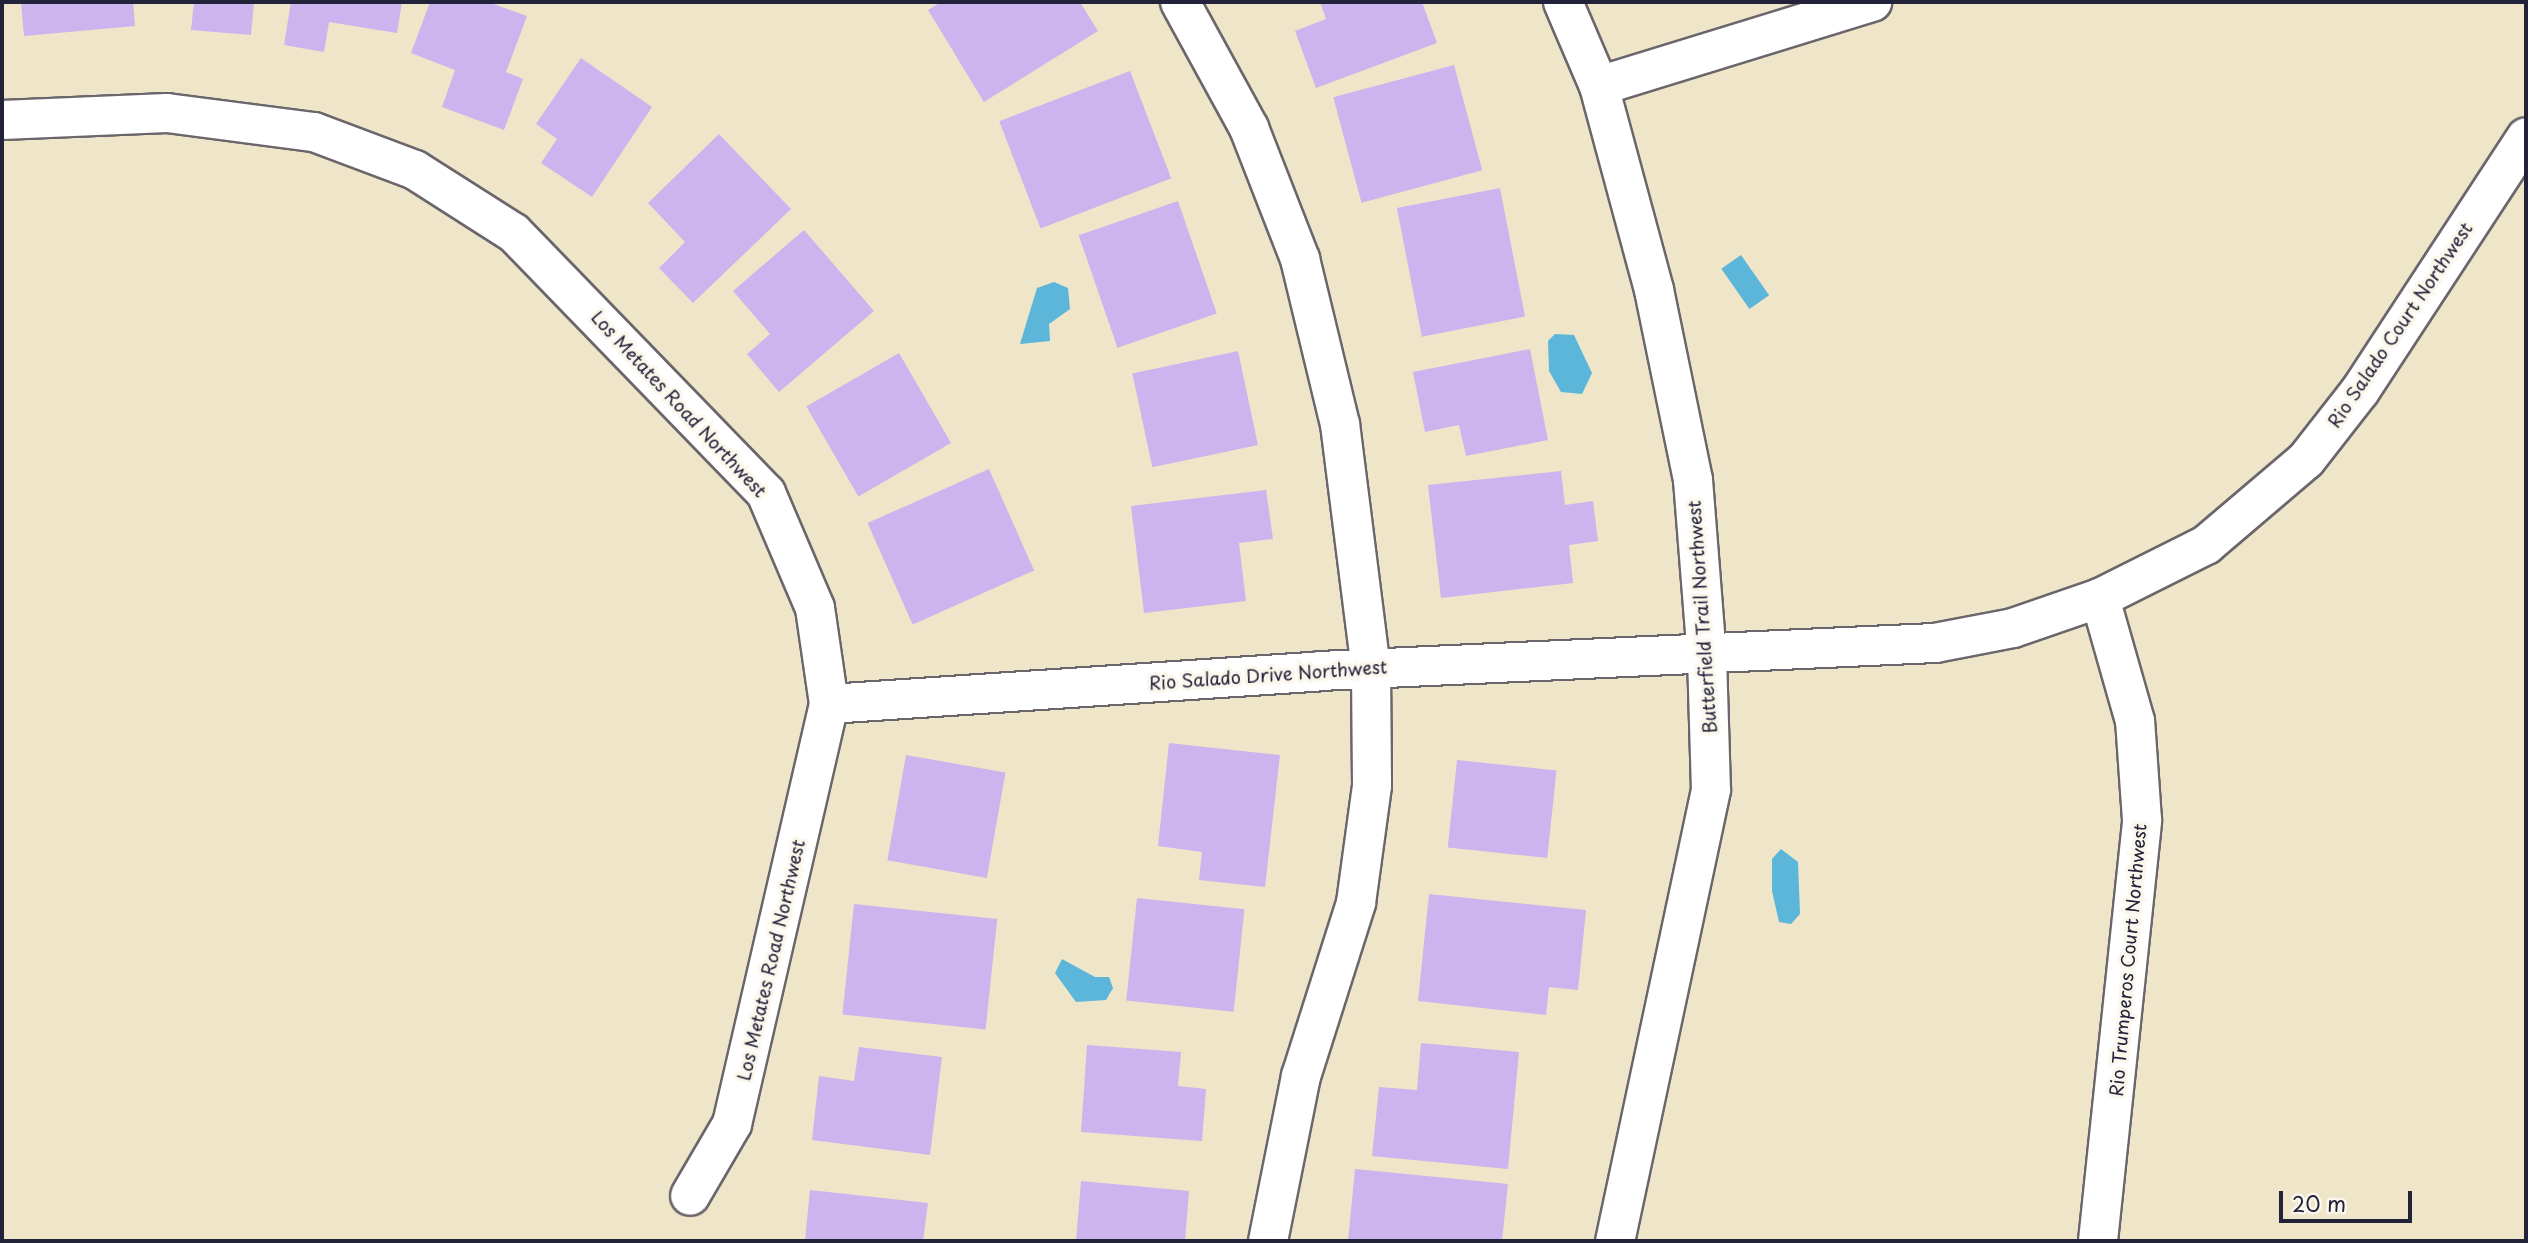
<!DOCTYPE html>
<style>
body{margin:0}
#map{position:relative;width:2528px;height:1243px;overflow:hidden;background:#efe5c8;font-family:"Playpen Sans",sans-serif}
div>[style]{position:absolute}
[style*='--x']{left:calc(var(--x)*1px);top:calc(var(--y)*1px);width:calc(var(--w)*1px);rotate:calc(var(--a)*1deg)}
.water>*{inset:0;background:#5cb6da;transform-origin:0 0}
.building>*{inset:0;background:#ccb4ee;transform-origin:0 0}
.roads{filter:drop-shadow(2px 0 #6a666c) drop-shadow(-2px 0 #6a666c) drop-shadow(0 2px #6a666c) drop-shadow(0 -2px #6a666c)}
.minor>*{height:38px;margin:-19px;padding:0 19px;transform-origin:19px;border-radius:19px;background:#fff}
.tertiary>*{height:38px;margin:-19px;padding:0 19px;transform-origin:19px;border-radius:19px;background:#fff}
span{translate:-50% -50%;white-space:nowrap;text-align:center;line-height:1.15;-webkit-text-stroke:7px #fbf7ec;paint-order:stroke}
.street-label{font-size:18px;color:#22223b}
.frame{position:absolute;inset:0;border:4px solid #22223b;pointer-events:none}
.scale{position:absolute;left:2279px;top:1191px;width:133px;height:32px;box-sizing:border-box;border:4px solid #22223b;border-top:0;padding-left:9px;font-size:21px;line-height:24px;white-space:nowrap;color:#22223b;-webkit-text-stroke:5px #fbf7ec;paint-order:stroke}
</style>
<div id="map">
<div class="water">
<div style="left:1741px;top:255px;width:49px;height:24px;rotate:55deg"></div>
<div style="clip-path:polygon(1054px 282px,1068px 288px,1070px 309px,1049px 324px,1050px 341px,1020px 344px,1037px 288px)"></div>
<div style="clip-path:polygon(1555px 334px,1574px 335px,1592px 373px,1582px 394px,1561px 392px,1549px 371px,1548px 341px)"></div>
<div style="clip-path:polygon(1781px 849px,1798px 862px,1800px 914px,1791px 924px,1779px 922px,1772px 891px,1772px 859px)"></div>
<div style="clip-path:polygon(1062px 959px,1095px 977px,1109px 977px,1113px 988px,1106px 1000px,1076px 1002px,1055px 973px)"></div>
</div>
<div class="building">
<div style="clip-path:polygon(21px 2px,133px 2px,135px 26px,24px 36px)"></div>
<div style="clip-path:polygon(194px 2px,254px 2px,251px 35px,191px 30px)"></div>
<div style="clip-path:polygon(291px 2px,402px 2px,397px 33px,329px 22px,324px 52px,284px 45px)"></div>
<div style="clip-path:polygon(430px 2px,488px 2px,527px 16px,506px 72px,523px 79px,504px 130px,442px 107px,455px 70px,411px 53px)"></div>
<div style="clip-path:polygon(941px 2px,1080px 2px,1098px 31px,984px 102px,928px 10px)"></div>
<div style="clip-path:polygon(1320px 2px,1422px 2px,1437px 43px,1316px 88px,1295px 31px,1326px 19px)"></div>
<div style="clip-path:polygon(581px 58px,652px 107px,592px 197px,541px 163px,557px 139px,536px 124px)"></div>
<div style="left:1454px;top:65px;width:109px;height:125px;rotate:75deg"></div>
<div style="left:1130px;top:71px;width:115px;height:140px;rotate:69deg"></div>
<div style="clip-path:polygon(719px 134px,791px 209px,693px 303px,659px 268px,685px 242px,648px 203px)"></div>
<div style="left:1500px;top:188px;width:131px;height:105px;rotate:79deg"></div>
<div style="left:1178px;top:201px;width:119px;height:105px;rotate:71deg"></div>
<div style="clip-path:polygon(804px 230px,874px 311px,779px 392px,747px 354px,770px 334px,733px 291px)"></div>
<div style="clip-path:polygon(1530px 349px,1548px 440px,1466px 456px,1459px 425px,1425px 432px,1413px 372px)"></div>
<div style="left:1238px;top:351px;width:96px;height:108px;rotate:78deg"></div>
<div style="left:899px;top:353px;width:104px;height:107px;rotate:60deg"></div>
<div style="left:989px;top:469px;width:111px;height:133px;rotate:66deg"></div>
<div style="clip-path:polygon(1561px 471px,1565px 505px,1593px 501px,1598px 541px,1569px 545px,1573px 583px,1441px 598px,1428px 485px)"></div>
<div style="clip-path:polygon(1266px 490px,1273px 539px,1239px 543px,1246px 601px,1144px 613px,1131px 506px)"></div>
<div style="clip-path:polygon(1169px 743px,1280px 755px,1265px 887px,1199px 880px,1202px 852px,1158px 846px)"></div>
<div style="left:906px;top:755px;width:101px;height:107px;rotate:10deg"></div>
<div style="left:1457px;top:760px;width:100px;height:88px;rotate:6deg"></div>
<div style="clip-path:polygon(1429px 894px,1586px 910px,1578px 990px,1549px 987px,1546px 1015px,1418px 1001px)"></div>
<div style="left:1137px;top:898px;width:108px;height:103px;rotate:6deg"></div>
<div style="left:854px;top:904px;width:144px;height:111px;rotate:6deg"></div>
<div style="clip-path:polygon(1421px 1043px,1519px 1052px,1508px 1169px,1372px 1156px,1379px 1087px,1417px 1090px)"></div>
<div style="clip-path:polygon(1087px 1045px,1181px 1052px,1178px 1086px,1206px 1089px,1202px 1141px,1081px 1132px)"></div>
<div style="clip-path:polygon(859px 1047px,942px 1057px,930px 1155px,812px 1140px,819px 1076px,854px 1081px)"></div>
<div style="clip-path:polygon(1355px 1169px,1508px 1184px,1502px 1241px,1348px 1241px)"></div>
<div style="clip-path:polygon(1081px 1181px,1189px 1191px,1185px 1241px,1076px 1241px)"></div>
<div style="clip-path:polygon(810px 1190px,928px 1203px,923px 1241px,805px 1241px)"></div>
</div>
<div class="roads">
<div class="minor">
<div style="--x:1180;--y:2;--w:144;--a:61.3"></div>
<div style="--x:1249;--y:128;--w:141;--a:68.7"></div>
<div style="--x:1300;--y:259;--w:170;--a:76.4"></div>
<div style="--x:1340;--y:424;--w:246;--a:82.8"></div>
<div style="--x:1371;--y:668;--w:118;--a:89.5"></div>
<div style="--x:1372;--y:786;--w:118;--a:97.8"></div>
<div style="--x:1356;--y:903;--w:182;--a:107.6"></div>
<div style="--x:1301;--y:1076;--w:168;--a:101.3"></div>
<div style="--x:1599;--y:86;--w:286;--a:-17.1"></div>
<div style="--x:2;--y:120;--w:165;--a:-2.4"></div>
<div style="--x:167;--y:113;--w:148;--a:7.4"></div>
<div style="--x:314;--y:132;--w:108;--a:20.6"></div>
<div style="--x:415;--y:170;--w:117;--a:32.5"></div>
<div style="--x:514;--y:233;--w:362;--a:45.9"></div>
<div style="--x:766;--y:493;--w:125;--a:66.9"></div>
<div style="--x:815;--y:608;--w:97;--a:81.7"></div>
<div style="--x:829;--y:704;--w:431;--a:103"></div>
<div style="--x:732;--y:1124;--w:83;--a:120.3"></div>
<div style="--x:829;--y:704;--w:492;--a:-3.8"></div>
<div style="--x:1320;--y:671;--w:616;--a:-2.61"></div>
<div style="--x:1935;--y:643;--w:79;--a:-10.9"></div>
<div style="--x:2013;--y:628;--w:92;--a:-19"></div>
<div style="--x:2100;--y:598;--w:119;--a:-26.6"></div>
<div style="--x:2206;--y:545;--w:131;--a:-40.4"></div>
<div style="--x:2306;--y:460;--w:88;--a:-52"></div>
<div style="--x:2360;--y:391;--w:303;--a:-56.8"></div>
<div style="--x:2098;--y:1241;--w:423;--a:-84"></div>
<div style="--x:2142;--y:820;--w:99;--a:-94"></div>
<div style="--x:2135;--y:721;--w:128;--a:-105.9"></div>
</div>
<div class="tertiary">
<div style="--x:1563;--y:2;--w:91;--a:66.8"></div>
<div style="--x:1599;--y:86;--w:211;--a:74.9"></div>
<div style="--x:1654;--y:290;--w:194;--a:78.4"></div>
<div style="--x:1693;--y:480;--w:177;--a:85.5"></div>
<div style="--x:1707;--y:656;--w:134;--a:88.3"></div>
<div style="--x:1711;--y:790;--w:461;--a:102"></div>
</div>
</div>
<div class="street-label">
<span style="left:2400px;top:325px;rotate:-56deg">Rio Salado Court Northwest</span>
<span style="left:679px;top:404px;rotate:47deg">Los Metates Road Northwest</span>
<span style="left:1702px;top:617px;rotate:-94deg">Butterfield Trail Northwest</span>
<span style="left:1268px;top:675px;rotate:-4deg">Rio Salado Drive Northwest</span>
<span style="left:771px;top:960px;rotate:-77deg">Los Metates Road Northwest</span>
<span style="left:2128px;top:960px;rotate:-85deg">Rio Trumperos Court Northwest</span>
</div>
<div class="frame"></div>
<div class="scale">20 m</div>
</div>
